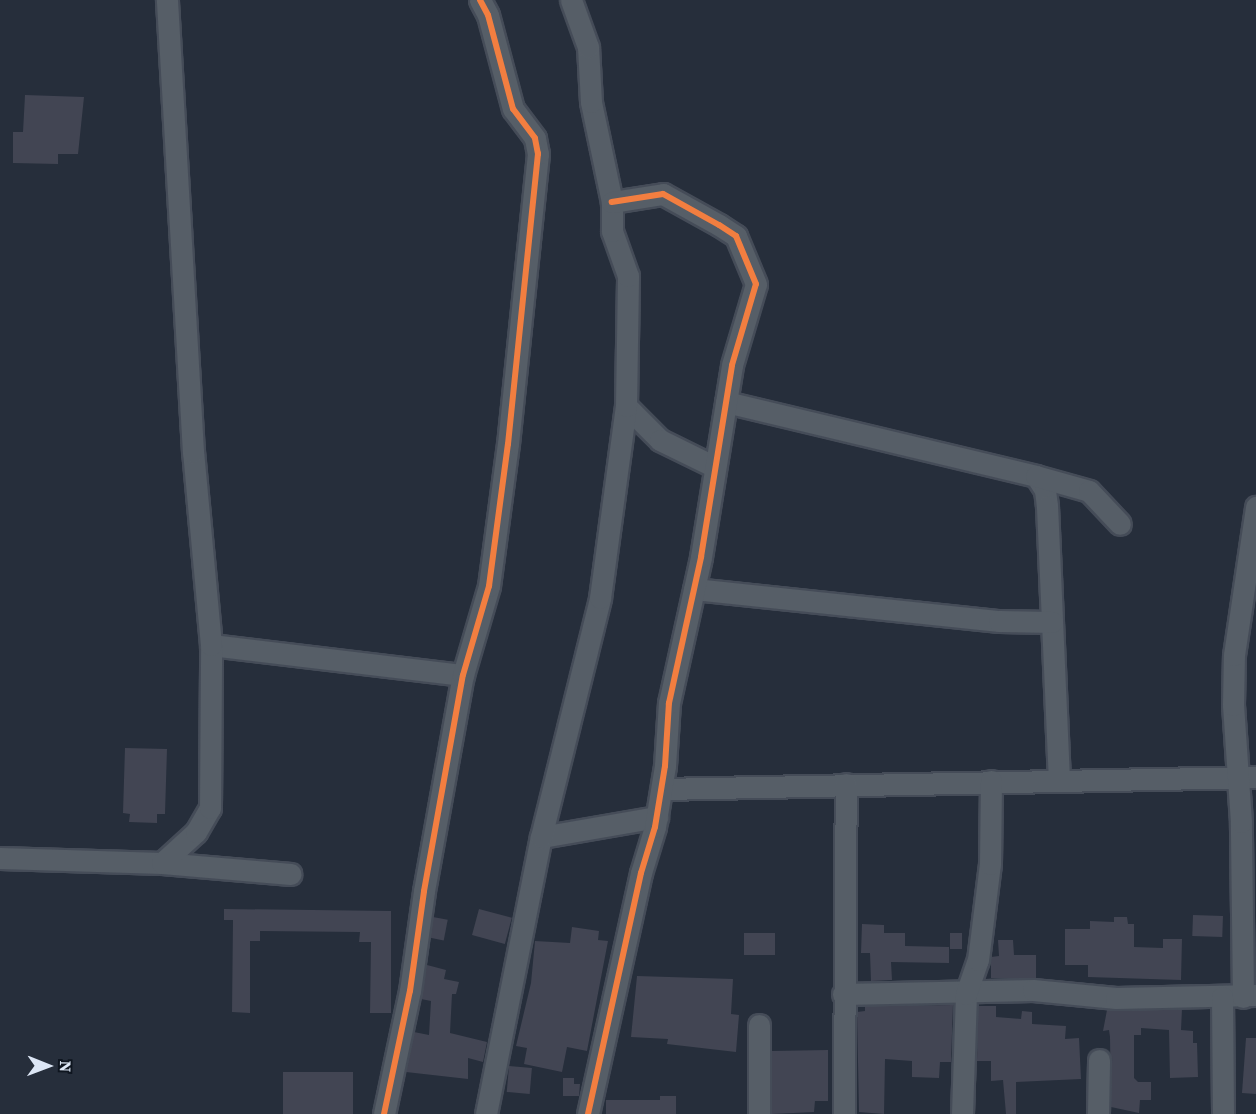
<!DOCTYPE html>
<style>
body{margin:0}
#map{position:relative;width:1256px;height:1114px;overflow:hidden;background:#262e3b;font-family:"Source Serif 4",serif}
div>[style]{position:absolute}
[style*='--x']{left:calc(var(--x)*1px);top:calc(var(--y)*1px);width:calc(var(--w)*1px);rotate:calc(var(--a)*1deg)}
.building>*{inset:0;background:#424553;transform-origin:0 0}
.roads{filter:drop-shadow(2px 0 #454c58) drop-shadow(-2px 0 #454c58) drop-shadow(0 2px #454c58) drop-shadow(0 -2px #454c58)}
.minor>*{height:21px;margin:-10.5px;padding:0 10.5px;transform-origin:10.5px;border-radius:10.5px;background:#565e67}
.cycleway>*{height:6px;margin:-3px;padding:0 3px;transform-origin:3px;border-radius:3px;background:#f27e40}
span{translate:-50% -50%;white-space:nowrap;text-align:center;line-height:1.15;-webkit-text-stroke:6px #0e151f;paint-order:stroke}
.north{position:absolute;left:18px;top:1036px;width:60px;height:60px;-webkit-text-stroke:4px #0e151f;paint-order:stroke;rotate:91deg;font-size:16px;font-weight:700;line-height:24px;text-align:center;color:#dce6f5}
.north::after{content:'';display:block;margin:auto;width:21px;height:27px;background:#dce6f5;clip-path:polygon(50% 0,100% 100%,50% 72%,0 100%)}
</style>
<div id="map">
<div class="building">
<div style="clip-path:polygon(25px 95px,84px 97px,78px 154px,58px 154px,58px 164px,13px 163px,13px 132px,23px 132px)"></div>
<div style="clip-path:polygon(125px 748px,167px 749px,165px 814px,157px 814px,157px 823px,129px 822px,130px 814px,123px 813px)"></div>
<div style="clip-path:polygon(224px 909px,391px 911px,391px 1013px,370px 1013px,371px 942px,359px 942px,360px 932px,260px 931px,260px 941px,250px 941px,250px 1013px,232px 1012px,233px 920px,224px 920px)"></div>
<div style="left:479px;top:909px;width:34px;height:27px;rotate:15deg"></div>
<div style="left:1193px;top:915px;width:30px;height:21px;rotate:2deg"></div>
<div style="left:433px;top:917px;width:15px;height:21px;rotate:11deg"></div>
<div style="clip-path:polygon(1114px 917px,1127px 917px,1128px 924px,1134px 924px,1134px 947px,1163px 948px,1163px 939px,1182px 939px,1181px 980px,1088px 977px,1088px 965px,1065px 965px,1065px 929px,1090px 929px,1090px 921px,1114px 922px)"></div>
<div style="clip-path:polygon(862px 924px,884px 925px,884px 933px,905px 933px,905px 946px,949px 947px,949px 963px,891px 962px,892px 980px,871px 981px,870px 953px,861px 953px)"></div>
<div style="clip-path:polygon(572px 927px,599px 931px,598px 940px,608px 941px,587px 1051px,567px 1047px,562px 1072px,524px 1064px,527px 1048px,516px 1046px,531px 983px,535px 941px,570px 943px)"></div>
<div style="left:744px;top:933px;width:31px;height:22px"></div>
<div style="left:950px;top:933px;width:12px;height:16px"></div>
<div style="clip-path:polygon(998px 940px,1013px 940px,1014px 955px,1036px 955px,1036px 978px,991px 978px,991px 957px,999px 956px)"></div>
<div style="clip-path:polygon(427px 965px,446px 970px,444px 979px,459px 982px,456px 994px,452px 994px,450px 1033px,487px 1042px,483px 1062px,468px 1058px,468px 1079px,406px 1072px,414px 1032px,429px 1035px,431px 1001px,421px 999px)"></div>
<div style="clip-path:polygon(637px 976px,733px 979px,731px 1014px,739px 1015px,736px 1052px,667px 1044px,668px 1039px,631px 1037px)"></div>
<div style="clip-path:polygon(953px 1005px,951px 1062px,940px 1062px,939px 1078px,912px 1077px,912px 1061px,885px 1059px,884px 1114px,859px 1112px,857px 1012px,865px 1011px,865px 1006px)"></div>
<div style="clip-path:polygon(978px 1006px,996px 1006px,996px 1017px,1021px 1019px,1022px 1011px,1032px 1012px,1032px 1024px,1066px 1026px,1065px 1039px,1079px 1038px,1081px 1079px,1016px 1082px,1016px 1114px,1006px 1114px,1003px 1080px,991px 1081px,991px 1061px,977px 1061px)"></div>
<div style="clip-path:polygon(1182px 1009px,1181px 1030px,1193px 1031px,1193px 1043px,1197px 1043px,1198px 1077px,1170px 1078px,1169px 1030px,1141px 1028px,1141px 1035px,1134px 1035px,1134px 1078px,1138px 1082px,1151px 1082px,1151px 1100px,1140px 1100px,1139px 1113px,1111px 1107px,1110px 1037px,1109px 1030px,1103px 1031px,1107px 1010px)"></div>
<div style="clip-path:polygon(1246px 1038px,1256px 1038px,1256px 1094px,1242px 1093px)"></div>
<div style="clip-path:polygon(828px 1050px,828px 1101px,815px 1101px,814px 1112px,772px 1114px,772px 1051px)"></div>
<div style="left:509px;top:1066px;width:23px;height:26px;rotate:5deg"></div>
<div style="left:283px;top:1072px;width:70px;height:42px"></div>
<div style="clip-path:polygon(563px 1078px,574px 1078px,574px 1084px,580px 1084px,579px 1096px,563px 1096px)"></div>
<div style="clip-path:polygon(660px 1096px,676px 1096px,676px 1114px,606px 1114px,606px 1100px,660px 1100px)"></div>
</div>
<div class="roads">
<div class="minor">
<div style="--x:726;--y:402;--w:319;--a:13.4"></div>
<div style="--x:1036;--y:476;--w:17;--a:57"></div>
<div style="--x:1045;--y:490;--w:16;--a:83"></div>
<div style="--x:1047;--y:506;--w:274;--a:87.5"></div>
<div style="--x:626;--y:406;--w:48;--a:45"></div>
<div style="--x:660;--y:440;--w:61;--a:26.1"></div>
<div style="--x:1036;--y:476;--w:55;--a:15.8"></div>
<div style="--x:1089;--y:491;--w:45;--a:46.8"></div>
<div style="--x:694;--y:589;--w:307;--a:6"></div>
<div style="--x:999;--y:621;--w:53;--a:1.1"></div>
<div style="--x:211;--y:645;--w:254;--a:6.8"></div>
<div style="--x:662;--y:789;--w:594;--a:-1.16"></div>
<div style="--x:541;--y:837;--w:118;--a:-9.8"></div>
<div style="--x:0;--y:858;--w:162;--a:1.8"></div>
<div style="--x:162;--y:863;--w:129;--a:4.9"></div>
<div style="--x:162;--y:863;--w:46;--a:-42.4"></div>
<div style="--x:196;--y:832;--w:28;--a:-60"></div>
<div style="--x:210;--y:808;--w:163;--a:-89.6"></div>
<div style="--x:211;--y:645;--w:194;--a:-95.3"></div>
<div style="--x:193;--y:452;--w:453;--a:-93.3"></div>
<div style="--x:843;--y:994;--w:190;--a:-1.2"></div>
<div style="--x:1033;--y:990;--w:83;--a:5.5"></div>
<div style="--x:1116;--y:998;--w:139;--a:-1.2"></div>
<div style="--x:1222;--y:997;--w:117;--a:89.5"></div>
<div style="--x:1243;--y:997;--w:175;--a:-90.7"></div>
<div style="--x:1241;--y:822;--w:117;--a:-93.9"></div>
<div style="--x:1233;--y:705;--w:50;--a:-88.9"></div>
<div style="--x:1234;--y:655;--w:150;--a:-81.5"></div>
<div style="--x:759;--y:1025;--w:89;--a:90"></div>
<div style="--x:384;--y:1114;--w:126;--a:-78.1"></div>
<div style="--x:410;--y:991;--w:101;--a:-82"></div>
<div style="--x:424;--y:891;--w:219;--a:-79.8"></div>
<div style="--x:463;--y:675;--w:93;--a:-73.7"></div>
<div style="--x:489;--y:586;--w:143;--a:-82.4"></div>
<div style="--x:508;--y:444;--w:292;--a:-84.1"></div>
<div style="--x:538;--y:154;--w:16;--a:-101"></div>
<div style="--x:535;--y:138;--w:36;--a:-127"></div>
<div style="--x:513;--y:109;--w:97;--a:-104.9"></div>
<div style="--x:488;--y:15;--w:17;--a:-118"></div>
<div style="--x:486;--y:1114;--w:282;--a:-78.8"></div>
<div style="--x:541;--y:837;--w:246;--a:-76.1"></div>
<div style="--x:600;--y:598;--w:194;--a:-82.3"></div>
<div style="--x:626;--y:406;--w:130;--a:-89.1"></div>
<div style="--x:628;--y:276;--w:48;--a:-109.6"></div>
<div style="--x:612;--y:231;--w:29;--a:-90"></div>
<div style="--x:612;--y:202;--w:102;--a:-101.9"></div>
<div style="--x:591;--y:102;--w:55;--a:-93.1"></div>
<div style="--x:588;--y:47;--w:50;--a:-109.9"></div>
<div style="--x:588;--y:1114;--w:247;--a:-77.6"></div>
<div style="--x:641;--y:873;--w:48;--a:-73.1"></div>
<div style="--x:655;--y:827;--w:62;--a:-80.7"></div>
<div style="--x:665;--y:766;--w:63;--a:-86.4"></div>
<div style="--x:669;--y:703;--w:149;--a:-77.6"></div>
<div style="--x:701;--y:557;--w:194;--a:-80.8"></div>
<div style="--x:732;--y:365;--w:84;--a:-73.5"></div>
<div style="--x:756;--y:284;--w:52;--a:-112.6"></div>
<div style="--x:736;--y:236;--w:20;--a:-147"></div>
<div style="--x:719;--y:225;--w:64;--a:-151"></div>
<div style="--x:663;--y:194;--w:52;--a:171.1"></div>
<div style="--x:844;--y:1114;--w:330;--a:-89.7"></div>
<div style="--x:962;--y:1114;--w:120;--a:-88.1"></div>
<div style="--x:966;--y:994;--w:36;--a:-71"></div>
<div style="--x:978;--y:960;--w:97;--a:-82.9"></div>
<div style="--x:990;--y:864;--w:83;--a:-89.3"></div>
<div style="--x:1098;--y:1114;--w:54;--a:-88.9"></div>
</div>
</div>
<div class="cycleway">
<div style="--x:384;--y:1114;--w:126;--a:-78.1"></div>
<div style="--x:410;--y:991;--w:101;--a:-82"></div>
<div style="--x:424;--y:891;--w:219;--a:-79.8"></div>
<div style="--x:463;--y:675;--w:93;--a:-73.7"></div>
<div style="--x:489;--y:586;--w:143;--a:-82.4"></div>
<div style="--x:508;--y:444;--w:292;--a:-84.1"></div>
<div style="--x:538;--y:154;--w:16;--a:-101"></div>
<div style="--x:535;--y:138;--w:36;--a:-127"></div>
<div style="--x:513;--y:109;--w:97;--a:-104.9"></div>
<div style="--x:488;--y:15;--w:17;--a:-118"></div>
<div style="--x:588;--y:1114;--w:247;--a:-77.6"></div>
<div style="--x:641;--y:873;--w:48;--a:-73.1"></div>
<div style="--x:655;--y:827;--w:62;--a:-80.7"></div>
<div style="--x:665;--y:766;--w:63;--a:-86.4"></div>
<div style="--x:669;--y:703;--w:149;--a:-77.6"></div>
<div style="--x:701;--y:557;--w:194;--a:-80.8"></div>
<div style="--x:732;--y:365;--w:84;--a:-73.5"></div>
<div style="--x:756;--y:284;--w:52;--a:-112.6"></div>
<div style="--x:736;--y:236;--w:20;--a:-147"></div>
<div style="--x:719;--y:225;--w:64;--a:-151"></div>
<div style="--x:663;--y:194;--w:52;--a:171.1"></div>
</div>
<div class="north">N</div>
</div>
